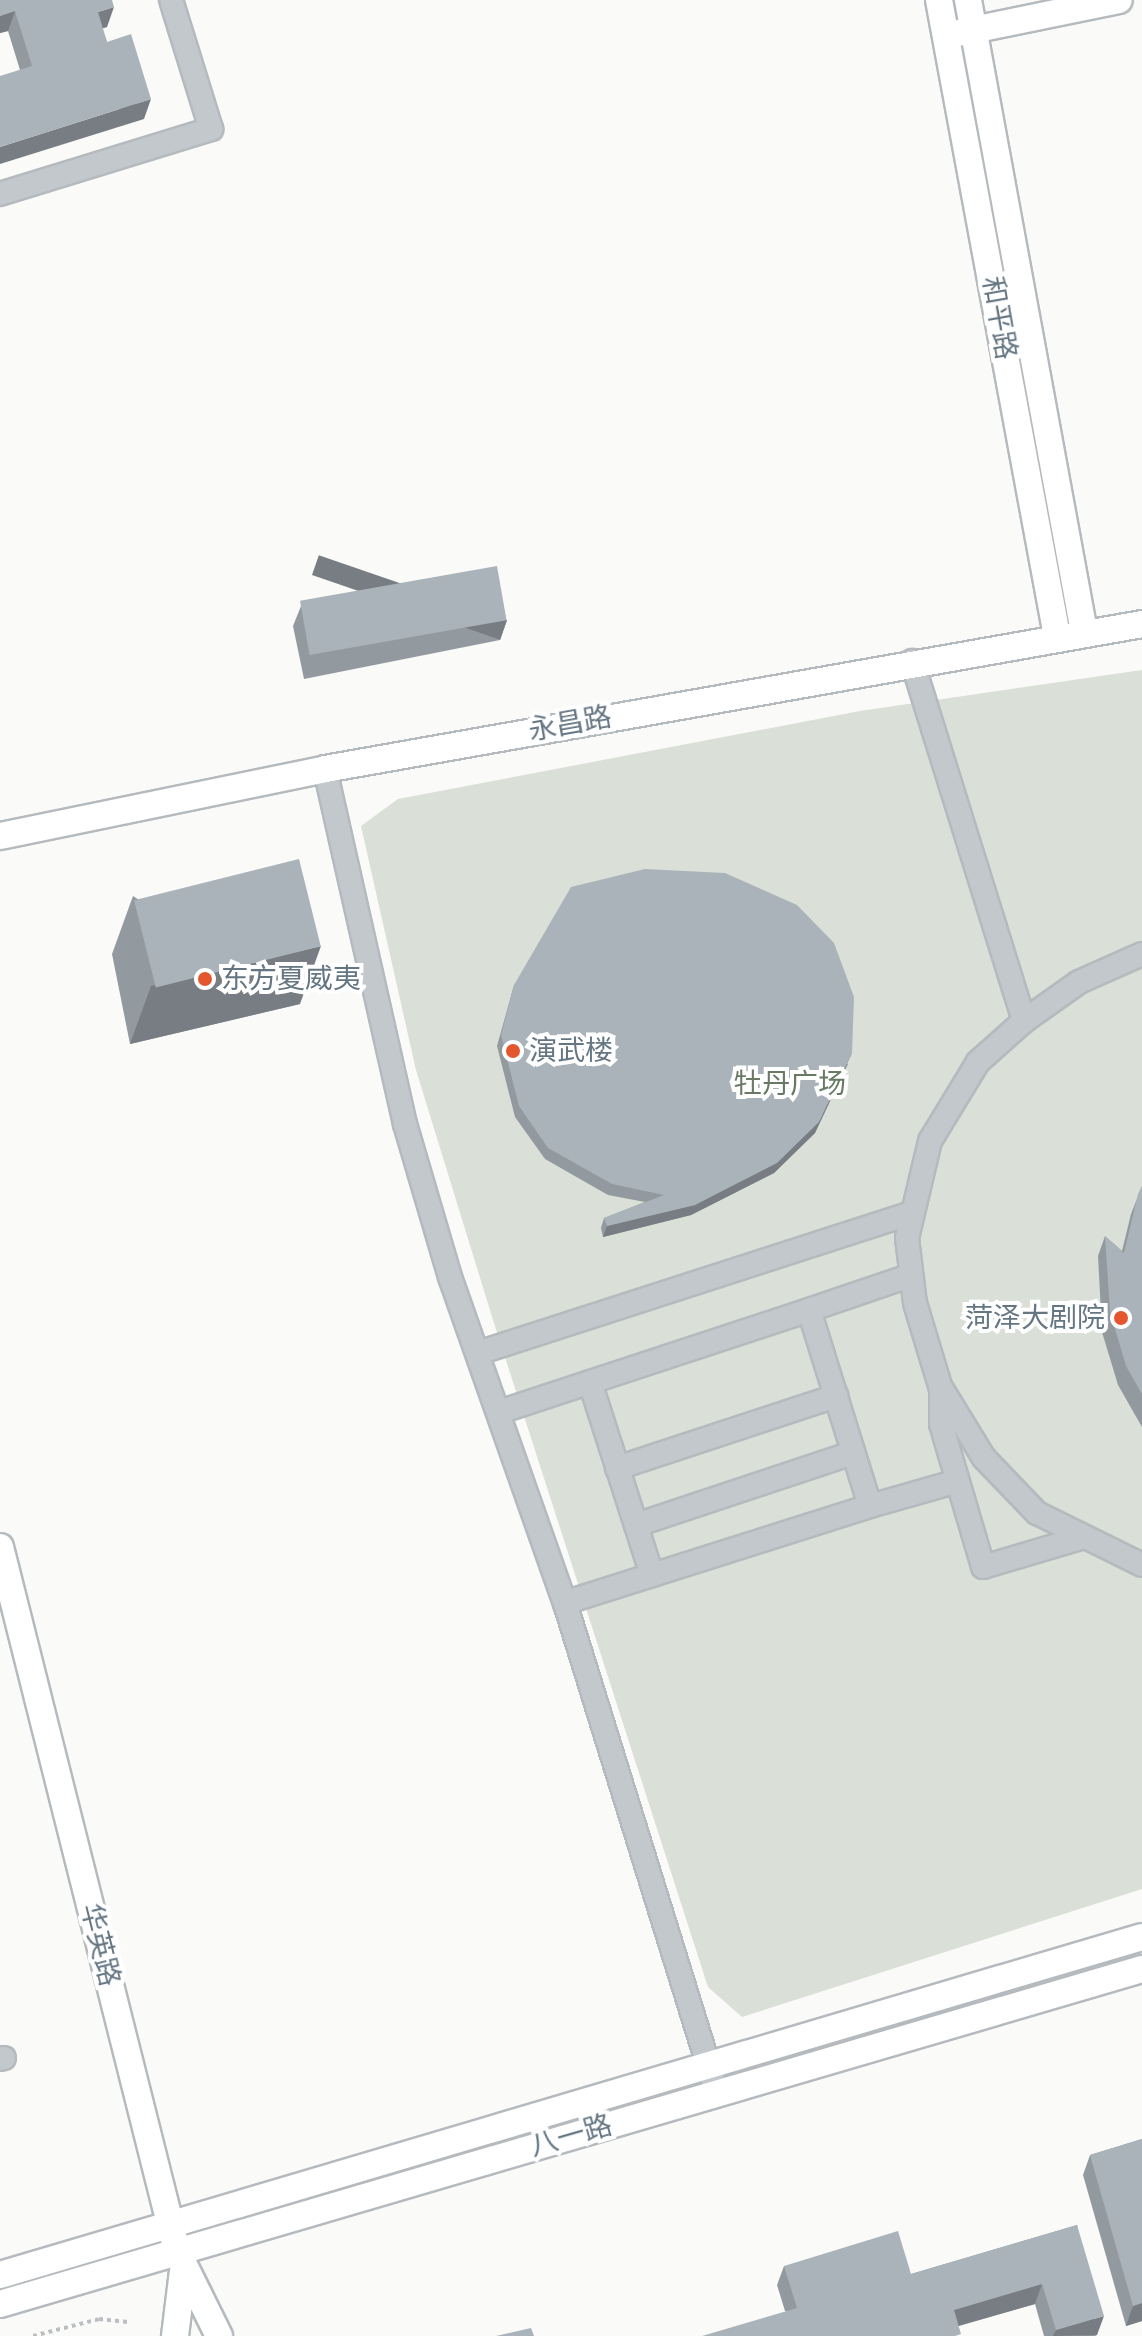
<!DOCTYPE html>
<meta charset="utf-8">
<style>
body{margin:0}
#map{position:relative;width:1142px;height:2336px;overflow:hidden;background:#fafaf8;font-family:Raleway,"Noto Sans SC",sans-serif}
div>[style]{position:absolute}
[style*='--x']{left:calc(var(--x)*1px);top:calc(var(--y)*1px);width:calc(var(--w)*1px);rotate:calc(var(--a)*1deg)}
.green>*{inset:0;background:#dadfd7}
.path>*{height:4px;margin-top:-2px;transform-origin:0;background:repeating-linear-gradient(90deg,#bbbfc2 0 4px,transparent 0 8px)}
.roads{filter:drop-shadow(2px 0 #b5babe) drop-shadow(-2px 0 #b5babe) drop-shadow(0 2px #b5babe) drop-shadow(0 -2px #b5babe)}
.minor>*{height:22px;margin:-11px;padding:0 11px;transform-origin:11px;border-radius:11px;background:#c3c8cc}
.major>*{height:26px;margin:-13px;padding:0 13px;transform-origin:13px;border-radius:13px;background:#fff}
.wall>*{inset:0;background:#929a9f}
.shaded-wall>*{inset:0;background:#777d82;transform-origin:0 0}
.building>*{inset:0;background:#aab3b9;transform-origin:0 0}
.dots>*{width:22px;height:22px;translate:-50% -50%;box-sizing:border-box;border:4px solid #fff;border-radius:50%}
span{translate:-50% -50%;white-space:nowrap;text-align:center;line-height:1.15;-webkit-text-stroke:8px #fff;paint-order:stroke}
.street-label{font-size:28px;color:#657683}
.poi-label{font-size:28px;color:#657683}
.left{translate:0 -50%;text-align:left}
.right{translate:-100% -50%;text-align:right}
.park-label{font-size:28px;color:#687a64}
</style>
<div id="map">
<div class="green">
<div style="clip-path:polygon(1142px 670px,1142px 1889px,742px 2017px,708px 1987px,493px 1320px,416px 1070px,361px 826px,398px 799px,860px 711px)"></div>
</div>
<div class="path">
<div style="--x:33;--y:2336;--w:68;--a:-14.4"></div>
<div style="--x:99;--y:2319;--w:29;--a:6"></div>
</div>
<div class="roads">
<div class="minor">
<div style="--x:0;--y:194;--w:221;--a:-17.1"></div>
<div style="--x:211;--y:129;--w:135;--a:-107.2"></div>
<div style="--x:912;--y:661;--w:377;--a:72.7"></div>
<div style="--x:1024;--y:1021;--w:67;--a:-35.3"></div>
<div style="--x:1079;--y:982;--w:69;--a:-24"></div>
<div style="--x:325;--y:769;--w:364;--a:77.3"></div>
<div style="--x:405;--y:1124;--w:159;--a:73.6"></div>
<div style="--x:450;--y:1277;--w:346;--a:70.6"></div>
<div style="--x:565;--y:1603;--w:513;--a:72.77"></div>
<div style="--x:1024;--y:1021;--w:62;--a:138.3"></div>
<div style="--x:978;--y:1062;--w:92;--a:121.3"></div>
<div style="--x:930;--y:1141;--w:100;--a:103.3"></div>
<div style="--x:907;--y:1238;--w:65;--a:83"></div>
<div style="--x:915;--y:1303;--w:87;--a:73.2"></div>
<div style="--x:940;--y:1386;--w:84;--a:58.6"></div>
<div style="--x:984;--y:1458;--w:76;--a:46.1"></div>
<div style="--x:1037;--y:1513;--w:117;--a:26.3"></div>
<div style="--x:809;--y:1310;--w:106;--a:-18.8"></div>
<div style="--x:478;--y:1353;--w:456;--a:-17.9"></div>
<div style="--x:590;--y:1382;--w:203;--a:72.2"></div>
<div style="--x:941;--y:1395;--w:29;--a:90"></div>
<div style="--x:941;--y:1424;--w:149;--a:73.6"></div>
<div style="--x:983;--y:1567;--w:102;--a:-16.5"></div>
<div style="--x:499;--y:1412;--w:326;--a:-18.2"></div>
<div style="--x:809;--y:1310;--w:205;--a:72.7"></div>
<div style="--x:870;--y:1506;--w:320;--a:162.4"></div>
<div style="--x:617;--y:1468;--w:231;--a:-18.2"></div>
<div style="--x:870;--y:1506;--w:91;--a:-15.9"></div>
<div style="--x:636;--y:1525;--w:229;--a:-18.4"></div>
<div style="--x:0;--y:2059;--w:4;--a:-14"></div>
</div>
<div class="major">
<div style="--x:939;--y:0;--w:647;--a:79.49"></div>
<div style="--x:968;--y:0;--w:643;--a:79.6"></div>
<div style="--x:958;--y:33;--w:164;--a:-11.6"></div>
<div style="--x:0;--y:836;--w:332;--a:-11.6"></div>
<div style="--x:325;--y:769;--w:830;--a:-10.06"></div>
<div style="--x:0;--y:1547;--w:726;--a:75.89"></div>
<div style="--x:177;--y:2251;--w:95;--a:63.7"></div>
<div style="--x:0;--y:2275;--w:1191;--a:-16.49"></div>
<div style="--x:0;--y:2304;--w:1190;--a:-16.35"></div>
<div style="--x:175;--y:2336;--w:65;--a:-83"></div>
</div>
</div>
<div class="wall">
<div style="clip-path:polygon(0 0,107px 27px,102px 28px,107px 42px,144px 119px,20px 70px,8px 31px,0 33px)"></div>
<div style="clip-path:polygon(301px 606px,507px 620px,500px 640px,304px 679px,293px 626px)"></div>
<div style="clip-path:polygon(133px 896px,300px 1004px,130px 1044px,112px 954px)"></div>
<div style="clip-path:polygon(514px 985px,848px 1064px,815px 1133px,774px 1173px,691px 1215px,603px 1237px,601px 1228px,604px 1218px,645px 1202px,608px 1195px,545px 1159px,515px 1117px,497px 1046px)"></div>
<div style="clip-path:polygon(1142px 1186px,1142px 1427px,1118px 1385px,1102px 1332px,1098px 1256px,1105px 1236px,1122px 1251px,1131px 1214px)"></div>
<div style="clip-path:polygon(1142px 2139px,1142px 2321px,1126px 2326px,1083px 2175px,1090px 2155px)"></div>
<div style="clip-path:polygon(1077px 2225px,1097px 2335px,1095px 2336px,1044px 2336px,1035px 2304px,959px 2326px,785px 2311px,777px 2285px,784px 2266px,911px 2274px)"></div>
</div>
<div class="shaded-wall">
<div style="clip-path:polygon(114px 7px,107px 27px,90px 32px,98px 12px)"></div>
<div style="clip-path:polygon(15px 11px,8px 31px,0 33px,0 16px)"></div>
<div style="clip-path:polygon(151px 99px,144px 119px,0 164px,0 147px)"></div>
<div style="left:507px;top:620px;width:21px;height:199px;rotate:109deg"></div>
<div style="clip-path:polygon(321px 946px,300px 1004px,130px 1044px,151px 986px)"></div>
<div style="clip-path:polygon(852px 1053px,815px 1133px,774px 1173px,691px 1215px,603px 1237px,607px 1226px,695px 1205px)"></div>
<div style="clip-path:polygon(1042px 2284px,1035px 2304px,947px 2329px,954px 2310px)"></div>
<div style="clip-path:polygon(1142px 2303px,1142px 2321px,1126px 2326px,1133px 2306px)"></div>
<div style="clip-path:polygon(1104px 2316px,1097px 2335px,1053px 2336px,1056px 2330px)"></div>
</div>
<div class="building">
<div style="clip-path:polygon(0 0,112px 0,114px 7px,98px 12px,107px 42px,131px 34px,151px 99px,0 147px,0 76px,32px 66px,15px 11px,0 16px)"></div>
<div style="left:497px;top:566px;width:55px;height:200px;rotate:80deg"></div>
<div style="left:299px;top:859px;width:90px;height:170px;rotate:76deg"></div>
<div style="clip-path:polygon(645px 869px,725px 873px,797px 905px,834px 943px,854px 997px,852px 1053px,819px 1122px,777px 1163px,695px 1205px,607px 1226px,604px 1218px,664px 1195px,612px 1184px,548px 1148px,519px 1106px,501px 1035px,514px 985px,571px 887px)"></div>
<div style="clip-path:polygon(1142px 1186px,1142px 1394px,1126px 1366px,1110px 1312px,1105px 1236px,1124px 1253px,1138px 1194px)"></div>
<div style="clip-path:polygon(1142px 2139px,1142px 2303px,1133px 2306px,1090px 2155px)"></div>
<div style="clip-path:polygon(1077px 2225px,1104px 2316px,1056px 2330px,1042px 2284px,954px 2310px,961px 2334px,955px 2336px,702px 2336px,797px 2308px,784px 2266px,898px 2231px,911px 2274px)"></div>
<div style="clip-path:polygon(531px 2328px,534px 2336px,496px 2336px)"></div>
</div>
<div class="dots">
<div style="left:205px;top:979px;background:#e4572e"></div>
<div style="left:513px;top:1051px;background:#e4572e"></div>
<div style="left:1121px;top:1318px;background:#e4572e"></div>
</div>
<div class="street-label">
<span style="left:999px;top:318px;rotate:80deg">和平路</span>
<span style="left:570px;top:724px;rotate:-10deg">永昌路</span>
<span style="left:100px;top:1945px;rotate:76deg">华英路</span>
<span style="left:571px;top:2136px;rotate:-16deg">八一路</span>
</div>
<div class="poi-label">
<span class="left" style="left:221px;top:979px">东方夏威夷</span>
<span class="left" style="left:529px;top:1051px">演武楼</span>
<span class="right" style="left:1105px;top:1318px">菏泽大剧院</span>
</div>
<div class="park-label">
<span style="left:790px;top:1084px">牡丹广场</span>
</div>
</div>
